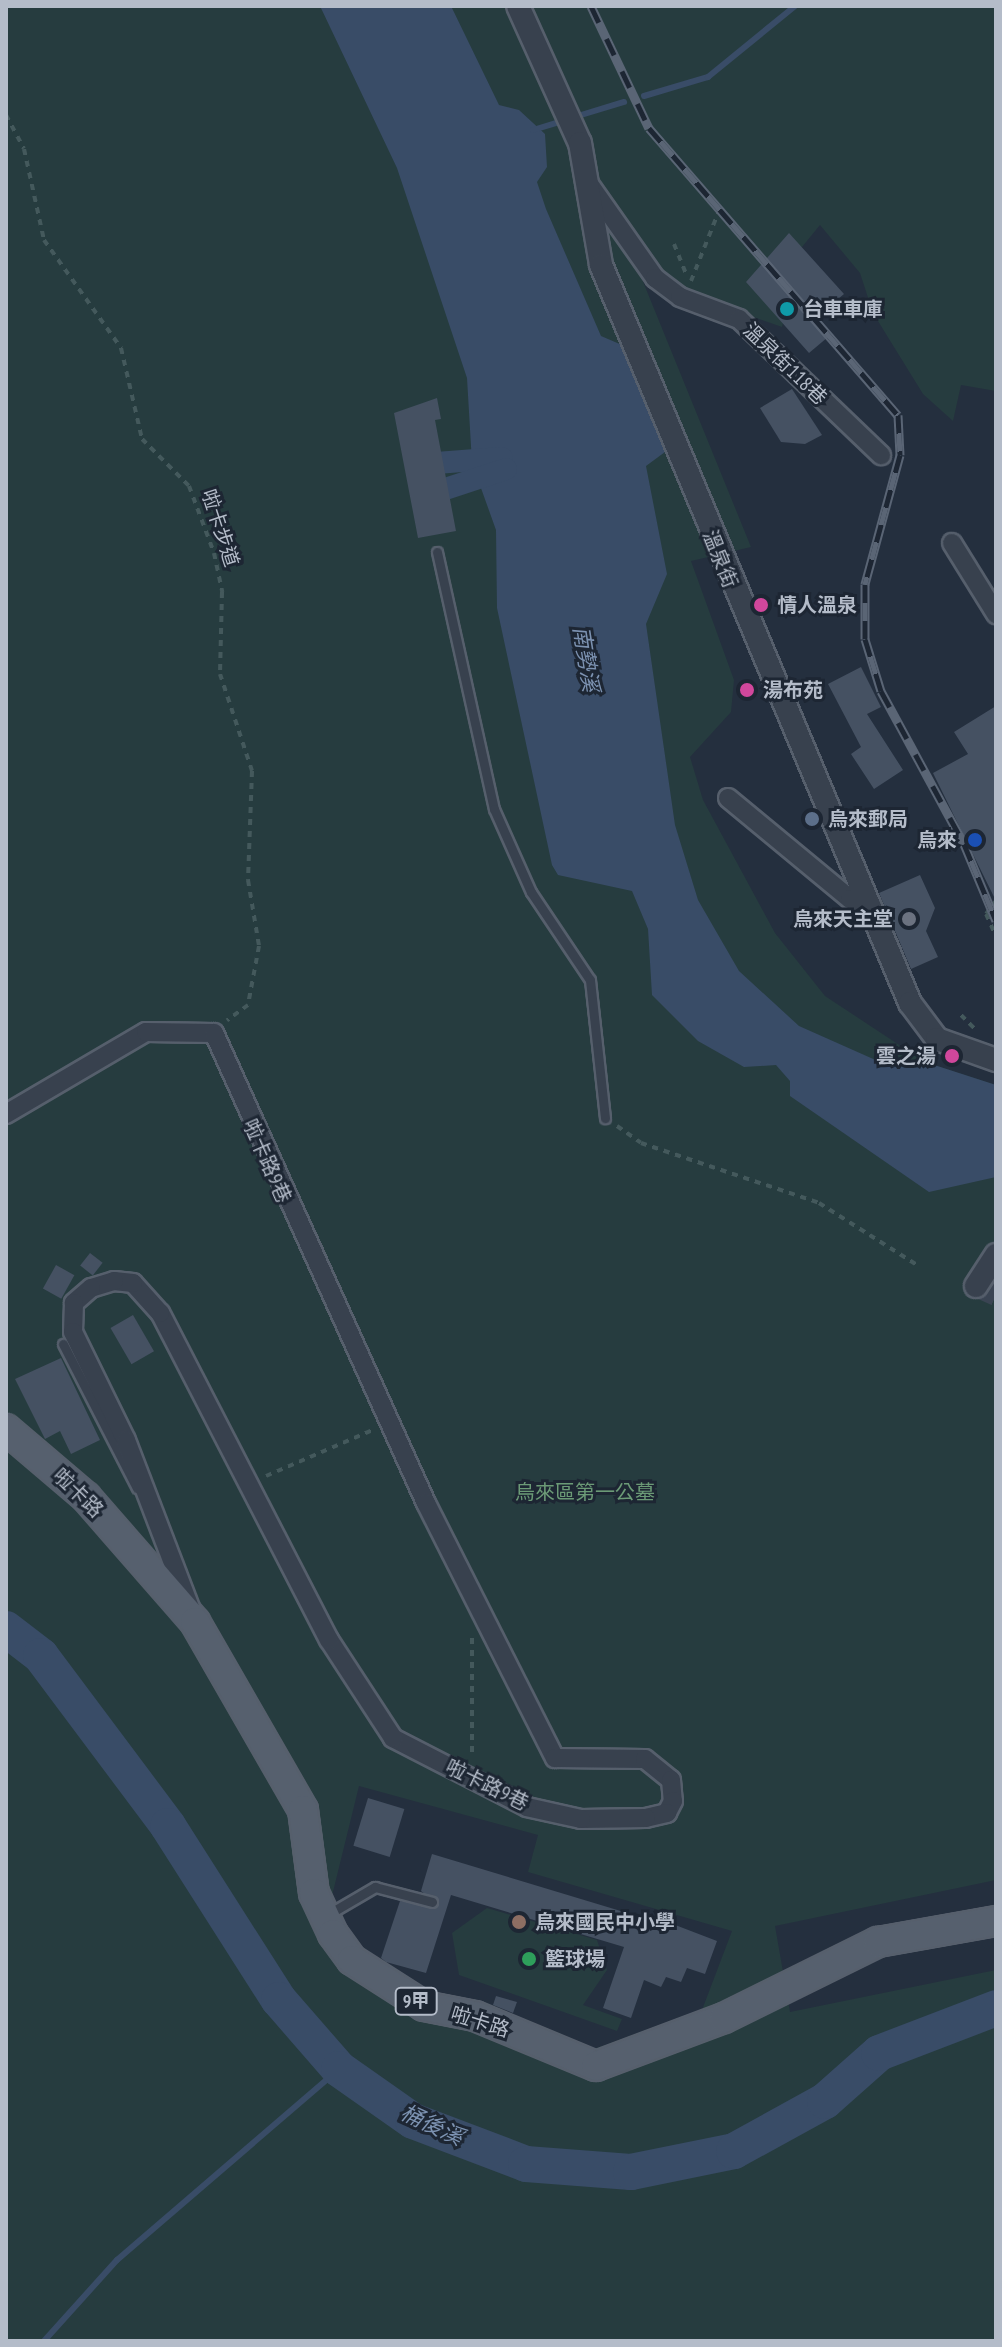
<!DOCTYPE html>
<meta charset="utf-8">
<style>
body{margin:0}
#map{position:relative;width:1002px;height:2347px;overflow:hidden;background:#242f3e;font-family:"PT Sans Narrow","Noto Sans TC",sans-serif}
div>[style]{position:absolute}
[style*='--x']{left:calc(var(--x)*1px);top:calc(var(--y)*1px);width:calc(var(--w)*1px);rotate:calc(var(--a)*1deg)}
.green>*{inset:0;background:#263c3f}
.water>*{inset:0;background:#394c67}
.stream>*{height:6px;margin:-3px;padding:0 3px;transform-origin:3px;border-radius:3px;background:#394c67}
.canal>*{height:22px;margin:-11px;padding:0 11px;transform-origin:11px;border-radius:11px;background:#394c67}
.river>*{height:36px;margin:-18px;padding:0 18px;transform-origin:18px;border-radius:18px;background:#394c67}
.building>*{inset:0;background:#455162;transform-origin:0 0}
.tertiary-tunnel>*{height:22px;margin-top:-11px;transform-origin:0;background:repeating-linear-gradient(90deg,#3a4453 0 22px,transparent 0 33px)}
.path>*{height:4px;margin-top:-2px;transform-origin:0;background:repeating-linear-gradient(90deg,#44595c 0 6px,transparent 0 12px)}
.roads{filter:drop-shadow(2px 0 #565f6c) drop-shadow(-2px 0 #565f6c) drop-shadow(0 2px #565f6c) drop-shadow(0 -2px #565f6c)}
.service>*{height:9px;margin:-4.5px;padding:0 4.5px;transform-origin:4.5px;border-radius:4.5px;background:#38414e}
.minor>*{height:18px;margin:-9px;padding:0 9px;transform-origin:9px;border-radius:9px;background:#38414e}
.tertiary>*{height:22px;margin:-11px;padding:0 11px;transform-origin:11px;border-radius:11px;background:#38414e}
.primary>*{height:28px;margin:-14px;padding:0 14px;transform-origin:14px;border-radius:14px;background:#56606e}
.rail>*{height:9px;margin-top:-4.5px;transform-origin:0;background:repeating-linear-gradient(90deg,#1d2633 0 18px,#5a6575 0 36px);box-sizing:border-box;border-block:2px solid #5a6575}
.dots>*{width:22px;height:22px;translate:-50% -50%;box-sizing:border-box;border:4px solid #1d2633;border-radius:50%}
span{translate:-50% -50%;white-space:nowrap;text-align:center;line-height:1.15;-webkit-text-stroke:6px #1d2633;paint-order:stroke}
.shield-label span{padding:2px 6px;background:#1d2633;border:2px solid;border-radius:6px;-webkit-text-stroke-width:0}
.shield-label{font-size:18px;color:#b4bcc9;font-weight:700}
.poi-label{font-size:20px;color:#b4bcc9;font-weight:700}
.left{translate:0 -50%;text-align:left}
.right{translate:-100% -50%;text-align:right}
.street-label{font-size:20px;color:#b4bcc9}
.park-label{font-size:20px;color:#6b9a76}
.water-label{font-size:22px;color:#7c92b1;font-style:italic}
.frame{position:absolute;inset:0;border:8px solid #b4bcc9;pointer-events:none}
</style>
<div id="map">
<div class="green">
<div style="clip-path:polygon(evenodd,6px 6px,996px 6px,996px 391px,961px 385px,953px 421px,923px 394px,873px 313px,860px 273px,820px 225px,802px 247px,782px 327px,708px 301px,633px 257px,751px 547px,691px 561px,734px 680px,731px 712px,690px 757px,703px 800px,775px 933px,825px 996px,925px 1062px,996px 1085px,996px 1880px,775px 1926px,790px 2012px,996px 1970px,996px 2341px,6px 2341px,6px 6px,359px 1786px,538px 1835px,528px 1872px,732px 1931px,702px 2010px,591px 2050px,424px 1999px,351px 1943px,330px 1904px,359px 1786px)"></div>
<div style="clip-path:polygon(487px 1908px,597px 1940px,607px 1970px,583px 2005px,622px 2019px,617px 2031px,459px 1975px,452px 1933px)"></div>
</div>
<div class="water">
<div style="clip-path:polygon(320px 6px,451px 6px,499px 105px,519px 110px,545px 134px,547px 167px,537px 182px,546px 209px,601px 336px,622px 345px,632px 362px,665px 452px,646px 466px,667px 574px,646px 624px,675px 825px,698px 900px,739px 971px,799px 1026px,880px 1062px,925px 1062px,996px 1085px,996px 1177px,929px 1192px,790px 1096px,790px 1081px,776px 1065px,744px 1067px,698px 1041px,652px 995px,648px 929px,632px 891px,558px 875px,552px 865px,497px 608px,496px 530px,472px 463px,467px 378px,397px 168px)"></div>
</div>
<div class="stream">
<div style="--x:644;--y:96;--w:67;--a:-16.5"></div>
<div style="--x:708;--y:77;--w:112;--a:-39.2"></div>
<div style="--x:581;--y:115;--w:45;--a:-16.8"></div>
<div style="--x:533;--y:130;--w:28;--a:-17"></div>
<div style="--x:44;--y:2341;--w:109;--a:-48"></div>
<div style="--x:117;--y:2260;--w:293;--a:-40.7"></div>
</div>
<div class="canal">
<div style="--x:423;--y:464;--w:79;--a:-4.3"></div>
<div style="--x:427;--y:495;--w:83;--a:-18.2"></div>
</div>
<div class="river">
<div style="--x:6;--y:1629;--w:44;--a:37.6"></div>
<div style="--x:41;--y:1656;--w:212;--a:53.2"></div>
<div style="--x:168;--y:1826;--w:206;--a:57.5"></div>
<div style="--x:279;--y:2000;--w:91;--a:49"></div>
<div style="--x:339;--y:2069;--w:90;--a:35.1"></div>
<div style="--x:413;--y:2121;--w:121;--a:20.8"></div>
<div style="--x:526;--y:2164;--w:105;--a:4.4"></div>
<div style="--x:631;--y:2172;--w:105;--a:-11.5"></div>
<div style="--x:734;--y:2151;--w:104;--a:-28.8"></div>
<div style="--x:825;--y:2101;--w:72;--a:-41.6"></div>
<div style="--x:879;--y:2053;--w:125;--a:-21"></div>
</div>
<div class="building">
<div style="clip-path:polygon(789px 233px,844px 294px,813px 320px,828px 337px,809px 353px,746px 282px)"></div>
<div style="clip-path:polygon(792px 389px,822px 435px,805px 444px,781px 442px,760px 408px)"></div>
<div style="clip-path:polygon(437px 398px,441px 419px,435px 420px,456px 531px,418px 538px,394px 413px)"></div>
<div style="clip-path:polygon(861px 667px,881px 707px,867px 714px,903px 770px,874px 789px,851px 754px,861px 747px,828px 684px)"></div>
<div style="clip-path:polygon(996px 706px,996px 901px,933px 773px,968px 754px,954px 732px)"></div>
<div style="clip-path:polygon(920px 875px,935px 908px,926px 931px,938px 957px,911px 969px,879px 893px)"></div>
<div style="left:90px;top:1253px;width:16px;height:16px;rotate:38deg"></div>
<div style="left:56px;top:1265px;width:21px;height:27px;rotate:29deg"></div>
<div style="left:133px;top:1315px;width:42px;height:26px;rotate:60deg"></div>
<div style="clip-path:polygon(61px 1358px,100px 1440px,71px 1454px,60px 1431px,45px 1439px,15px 1379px)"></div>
<div style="left:368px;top:1798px;width:38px;height:50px;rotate:17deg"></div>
<div style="clip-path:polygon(432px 1854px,624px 1912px,622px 1919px,666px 1933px,670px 1923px,717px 1941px,705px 1974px,687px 1968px,681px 1982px,666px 1977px,661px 1987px,644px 1980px,631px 2018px,603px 2008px,624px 1947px,451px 1895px,426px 1973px,386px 1962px,381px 1958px,400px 1901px,439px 1905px,421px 1891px)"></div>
<div style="clip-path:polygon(496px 1996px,517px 2002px,513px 2013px,493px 2005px)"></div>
</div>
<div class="tertiary-tunnel">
<div style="--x:976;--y:1286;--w:22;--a:24"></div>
</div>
<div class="path">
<div style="--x:6;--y:115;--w:38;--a:62"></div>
<div style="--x:24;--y:149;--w:93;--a:77.6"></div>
<div style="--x:44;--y:240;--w:133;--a:54.5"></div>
<div style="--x:121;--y:348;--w:93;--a:77"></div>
<div style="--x:142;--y:439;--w:66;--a:45"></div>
<div style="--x:189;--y:486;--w:72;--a:69.5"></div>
<div style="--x:214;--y:553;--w:40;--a:78"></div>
<div style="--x:222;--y:592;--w:82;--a:91.4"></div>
<div style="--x:220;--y:674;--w:102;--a:71.7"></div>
<div style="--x:252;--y:771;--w:109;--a:92.1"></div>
<div style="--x:248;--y:880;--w:67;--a:80.5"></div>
<div style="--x:259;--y:946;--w:60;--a:100.6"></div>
<div style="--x:248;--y:1005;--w:26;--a:144"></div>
<div style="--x:674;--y:244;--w:35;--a:68"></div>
<div style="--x:691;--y:281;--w:73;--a:-68.3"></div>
<div style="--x:996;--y:901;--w:16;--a:128"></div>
<div style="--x:986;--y:914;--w:24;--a:66"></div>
<div style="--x:961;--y:1015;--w:21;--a:45"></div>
<div style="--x:617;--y:1126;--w:29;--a:35"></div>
<div style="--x:641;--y:1143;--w:188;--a:18.6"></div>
<div style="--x:819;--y:1203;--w:116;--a:32.3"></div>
<div style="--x:266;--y:1476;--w:119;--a:-23.3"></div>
<div style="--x:472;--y:1638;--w:119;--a:90"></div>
</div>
<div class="roads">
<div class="service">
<div style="--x:437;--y:552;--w:263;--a:77.5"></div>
<div style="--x:494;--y:809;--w:91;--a:66"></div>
<div style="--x:531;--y:892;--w:106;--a:56.2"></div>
<div style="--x:590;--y:980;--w:139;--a:83.8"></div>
<div style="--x:63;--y:1344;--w:162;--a:62.8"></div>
<div style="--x:327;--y:1915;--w:56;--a:-30.3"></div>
<div style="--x:375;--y:1887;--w:59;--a:14.7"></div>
</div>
<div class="minor">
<div style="--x:589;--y:184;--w:115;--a:54.9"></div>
<div style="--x:655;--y:278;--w:31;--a:37"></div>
<div style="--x:680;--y:297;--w:63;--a:20.4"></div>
<div style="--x:739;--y:319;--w:197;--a:43.8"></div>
<div style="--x:952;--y:543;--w:84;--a:58.2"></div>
<div style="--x:728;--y:798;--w:158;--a:39.6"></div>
<div style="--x:850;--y:899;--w:23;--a:18"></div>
<div style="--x:6;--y:1114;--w:162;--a:-30.4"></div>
<div style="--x:146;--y:1032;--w:68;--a:0.8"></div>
<div style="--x:214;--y:1033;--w:516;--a:65.72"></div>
<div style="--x:426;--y:1503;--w:286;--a:63.2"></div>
<div style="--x:555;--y:1758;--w:90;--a:0.6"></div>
<div style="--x:645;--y:1759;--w:33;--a:39"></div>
<div style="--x:671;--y:1780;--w:21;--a:85"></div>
<div style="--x:673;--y:1801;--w:13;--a:117"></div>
<div style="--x:667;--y:1813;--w:22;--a:167"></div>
<div style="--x:646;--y:1818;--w:65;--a:179.1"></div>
<div style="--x:581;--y:1819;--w:55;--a:-167.5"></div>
<div style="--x:527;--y:1807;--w:151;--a:-152.8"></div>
<div style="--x:393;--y:1738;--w:117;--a:-123.1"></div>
<div style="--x:329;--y:1640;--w:368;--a:-117.3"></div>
<div style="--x:160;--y:1313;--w:40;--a:-132"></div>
<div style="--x:133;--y:1283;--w:19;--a:-174"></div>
<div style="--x:114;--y:1281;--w:24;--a:163"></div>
<div style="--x:91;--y:1288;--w:23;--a:139"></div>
<div style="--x:74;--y:1303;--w:29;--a:92"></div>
<div style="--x:73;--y:1332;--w:120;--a:63.9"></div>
<div style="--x:126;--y:1440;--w:180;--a:69.1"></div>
</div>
<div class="tertiary">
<div style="--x:518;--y:6;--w:150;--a:65.7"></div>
<div style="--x:580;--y:143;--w:124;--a:80.2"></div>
<div style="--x:601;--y:265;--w:800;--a:67.28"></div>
<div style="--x:910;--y:1003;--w:45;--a:53.1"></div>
<div style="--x:937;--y:1039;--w:63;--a:19.6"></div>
<div style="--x:976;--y:1286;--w:37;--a:-57"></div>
</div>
<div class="primary">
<div style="--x:6;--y:1429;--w:105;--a:40.4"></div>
<div style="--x:86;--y:1497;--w:166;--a:48.9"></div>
<div style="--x:195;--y:1622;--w:217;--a:60.1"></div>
<div style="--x:303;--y:1810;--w:84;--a:82.5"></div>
<div style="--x:314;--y:1893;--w:45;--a:65.1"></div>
<div style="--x:333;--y:1934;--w:32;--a:54"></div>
<div style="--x:352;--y:1960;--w:85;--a:32.6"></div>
<div style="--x:424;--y:2006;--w:52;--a:11.1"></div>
<div style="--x:475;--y:2016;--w:131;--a:22.5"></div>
<div style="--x:596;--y:2066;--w:137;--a:-20.6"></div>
<div style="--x:724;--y:2018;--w:172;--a:-26.3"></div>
<div style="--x:878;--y:1942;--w:120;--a:-10.1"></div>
</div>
</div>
<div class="rail">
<div style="--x:591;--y:6;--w:135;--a:64.6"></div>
<div style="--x:649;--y:128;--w:380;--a:49.1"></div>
<div style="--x:898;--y:415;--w:40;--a:87.1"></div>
<div style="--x:900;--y:455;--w:134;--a:105.2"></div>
<div style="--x:865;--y:584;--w:55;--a:90"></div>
<div style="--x:865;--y:639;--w:54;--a:72.9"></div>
<div style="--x:881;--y:691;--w:174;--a:61.5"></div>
<div style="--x:964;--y:844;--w:83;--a:67.4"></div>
</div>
<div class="dots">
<div style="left:787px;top:309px;background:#0f9aa8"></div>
<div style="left:761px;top:605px;background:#d1479c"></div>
<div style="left:747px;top:690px;background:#d1479c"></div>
<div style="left:812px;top:819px;background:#5c6f8a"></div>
<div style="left:975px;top:840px;background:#1a4fb4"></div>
<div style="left:909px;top:919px;background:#6b7280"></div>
<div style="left:952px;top:1056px;background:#d1479c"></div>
<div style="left:519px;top:1922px;background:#8d6e63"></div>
<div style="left:529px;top:1959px;background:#2e9e5b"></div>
</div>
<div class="shield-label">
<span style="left:416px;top:2001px">9甲</span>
</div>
<div class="poi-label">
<span class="left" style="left:803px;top:309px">台車車庫</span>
<span class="left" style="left:777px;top:605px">情人溫泉</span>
<span class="left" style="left:763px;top:690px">湯布苑</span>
<span class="left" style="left:828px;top:819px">烏來郵局</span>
<span class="right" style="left:957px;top:840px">烏來</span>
<span class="right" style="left:893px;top:919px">烏來天主堂</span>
<span class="right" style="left:936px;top:1056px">雲之湯</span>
<span class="left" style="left:535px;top:1922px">烏來國民中小學</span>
<span class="left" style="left:545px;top:1959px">籃球場</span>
</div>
<div class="street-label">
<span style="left:785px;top:364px;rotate:44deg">溫泉街118巷</span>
<span style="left:220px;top:528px;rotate:72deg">啦卡步道</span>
<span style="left:720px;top:559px;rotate:68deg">溫泉街</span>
<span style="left:267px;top:1161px;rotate:66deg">啦卡路9巷</span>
<span style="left:78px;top:1493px;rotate:44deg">啦卡路</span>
<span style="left:487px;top:1785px;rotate:26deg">啦卡路9巷</span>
<span style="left:480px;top:2022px;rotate:17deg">啦卡路</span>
</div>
<div class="park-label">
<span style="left:585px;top:1492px">烏來區第一公墓</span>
</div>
<div class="water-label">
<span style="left:586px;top:659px;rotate:81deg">南勢溪</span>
<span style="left:432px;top:2125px;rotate:25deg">桶後溪</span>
</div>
<div class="frame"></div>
</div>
